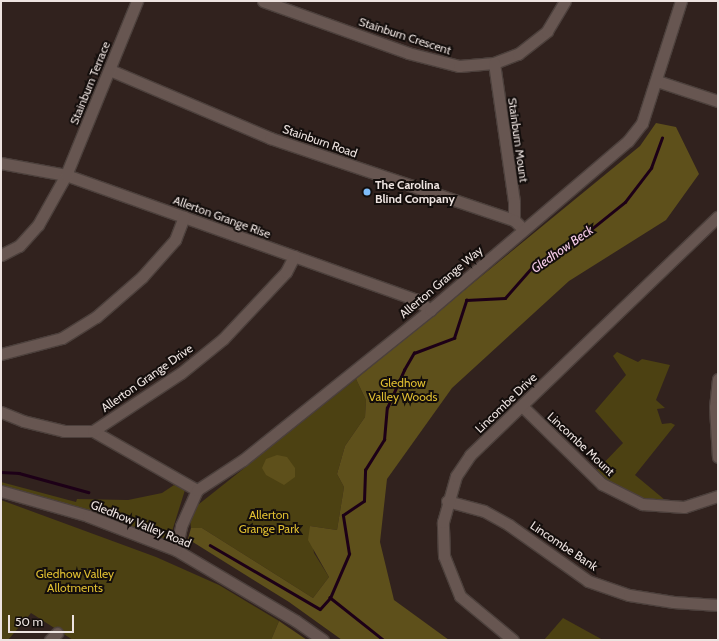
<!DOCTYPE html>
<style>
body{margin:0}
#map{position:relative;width:719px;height:641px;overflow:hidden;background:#31221e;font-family:Cabin,sans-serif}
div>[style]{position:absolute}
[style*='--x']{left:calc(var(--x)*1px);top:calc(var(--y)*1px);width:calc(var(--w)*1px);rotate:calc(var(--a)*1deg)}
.green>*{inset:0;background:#4c4112}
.forest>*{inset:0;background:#5e501b}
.stream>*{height:2.5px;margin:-1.25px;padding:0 1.25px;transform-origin:1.25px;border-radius:1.25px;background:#1d0017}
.roads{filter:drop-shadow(1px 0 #4c403c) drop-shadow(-1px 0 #4c403c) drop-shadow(0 1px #4c403c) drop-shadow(0 -1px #4c403c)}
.minor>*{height:11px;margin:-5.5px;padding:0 5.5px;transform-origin:5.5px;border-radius:5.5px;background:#675651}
.dots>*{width:11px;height:11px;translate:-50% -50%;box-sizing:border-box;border:2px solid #140e0c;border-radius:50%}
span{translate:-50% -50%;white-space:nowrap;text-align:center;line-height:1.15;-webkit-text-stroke:4px #140e0c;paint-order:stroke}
.street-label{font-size:12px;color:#ede3e0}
.poi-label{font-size:12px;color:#ede3e0;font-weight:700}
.left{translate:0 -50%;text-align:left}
.park-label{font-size:12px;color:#debd30}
.water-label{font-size:13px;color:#f5cbe8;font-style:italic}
.frame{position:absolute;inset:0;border:2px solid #ede3e0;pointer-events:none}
.scale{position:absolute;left:8px;top:615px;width:66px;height:18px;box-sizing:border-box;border:2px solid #ede3e0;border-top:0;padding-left:5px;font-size:12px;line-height:14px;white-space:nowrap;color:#ede3e0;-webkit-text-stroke:3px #140e0c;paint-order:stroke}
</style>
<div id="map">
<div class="green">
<div style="clip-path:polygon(617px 352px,638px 362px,642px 359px,670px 365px,656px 400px,665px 408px,657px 409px,662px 424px,671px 423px,675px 425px,635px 475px,665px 500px,639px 498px,613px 486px,595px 472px,623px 443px,595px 411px,626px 375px,613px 356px)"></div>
<div style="clip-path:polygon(356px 379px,366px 400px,365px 417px,345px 446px,337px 474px,344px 487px,337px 530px,310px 526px,314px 553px,329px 577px,313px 598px,202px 528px,191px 528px,190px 520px,194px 508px)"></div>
<div style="clip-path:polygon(1px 482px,76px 502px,77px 499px,128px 500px,162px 493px,174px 485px,185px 490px,169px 541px,1px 486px)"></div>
<div style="clip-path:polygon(1px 500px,156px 557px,219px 585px,279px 621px,271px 640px,73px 640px,31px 613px,8px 640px,1px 640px)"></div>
<div style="clip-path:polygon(563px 618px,603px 640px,544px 640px)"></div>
</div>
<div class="forest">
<div style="clip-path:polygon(656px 123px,676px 127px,699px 174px,666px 220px,569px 281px,452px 388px,387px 479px,380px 542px,394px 600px,449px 640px,342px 640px,289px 602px,188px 539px,191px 528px,202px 528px,313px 598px,329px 577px,308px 540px,310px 526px,337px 530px,344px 487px,337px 474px,345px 446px,365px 417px,366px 400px,356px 379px,640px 146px)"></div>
<div style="clip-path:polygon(277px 455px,287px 457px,295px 468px,295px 477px,284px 485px,266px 475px,262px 468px,266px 459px)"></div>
<div style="clip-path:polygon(279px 621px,307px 640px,271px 640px)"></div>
</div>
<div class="stream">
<div style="--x:1;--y:472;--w:18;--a:3"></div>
<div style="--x:19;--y:473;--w:72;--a:15.4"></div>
<div style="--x:210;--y:545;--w:127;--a:30.2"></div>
<div style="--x:320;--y:609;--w:15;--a:-48"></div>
<div style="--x:383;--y:640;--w:68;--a:-141.6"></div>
<div style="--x:330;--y:598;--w:48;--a:-66.6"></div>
<div style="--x:349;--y:554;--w:39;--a:-99"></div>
<div style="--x:343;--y:515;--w:25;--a:-34"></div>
<div style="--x:364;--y:501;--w:31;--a:-88"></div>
<div style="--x:365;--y:470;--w:36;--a:-58"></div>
<div style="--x:384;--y:440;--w:32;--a:-85"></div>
<div style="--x:387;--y:408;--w:42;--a:-65.9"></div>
<div style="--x:404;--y:370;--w:20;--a:-60"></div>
<div style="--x:414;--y:353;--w:43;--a:-20.6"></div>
<div style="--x:454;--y:338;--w:40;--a:-72"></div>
<div style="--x:466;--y:300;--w:39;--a:-3"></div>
<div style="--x:505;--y:298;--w:44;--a:-48.7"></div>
<div style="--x:534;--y:265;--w:52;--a:-30"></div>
<div style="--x:579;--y:239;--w:59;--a:-38.8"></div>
<div style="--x:625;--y:202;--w:43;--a:-52.6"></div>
<div style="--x:651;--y:168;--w:32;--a:-70"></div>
</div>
<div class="roads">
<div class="minor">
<div style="--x:263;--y:1;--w:154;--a:19.7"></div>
<div style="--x:408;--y:53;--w:53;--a:14.3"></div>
<div style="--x:459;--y:66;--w:35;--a:-5"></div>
<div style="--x:494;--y:63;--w:26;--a:-21"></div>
<div style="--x:518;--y:54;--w:37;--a:-38"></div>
<div style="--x:547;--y:31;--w:35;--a:-59"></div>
<div style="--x:494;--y:63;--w:140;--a:81.8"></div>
<div style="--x:514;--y:202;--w:18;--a:90"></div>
<div style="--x:110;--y:70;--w:174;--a:23"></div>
<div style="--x:270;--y:138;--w:257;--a:18.6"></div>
<div style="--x:514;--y:220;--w:13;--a:45"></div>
<div style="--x:657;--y:81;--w:64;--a:18.2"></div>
<div style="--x:1;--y:163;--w:66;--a:10.5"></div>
<div style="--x:66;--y:175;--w:370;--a:19.6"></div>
<div style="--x:415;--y:299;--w:19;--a:36"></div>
<div style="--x:1;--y:255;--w:20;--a:-27"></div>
<div style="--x:19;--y:246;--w:28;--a:-48"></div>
<div style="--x:38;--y:225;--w:57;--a:-60.8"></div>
<div style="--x:66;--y:175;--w:188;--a:-67.8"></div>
<div style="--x:1;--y:354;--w:63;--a:-14.7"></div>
<div style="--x:62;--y:338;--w:40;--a:-32"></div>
<div style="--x:96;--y:317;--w:61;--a:-41"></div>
<div style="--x:142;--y:277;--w:50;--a:-48.3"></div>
<div style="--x:175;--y:240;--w:25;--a:-69"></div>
<div style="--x:718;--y:379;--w:28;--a:96"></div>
<div style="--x:715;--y:407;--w:50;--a:86.6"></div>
<div style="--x:522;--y:406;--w:112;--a:44.3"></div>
<div style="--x:602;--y:484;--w:45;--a:26.6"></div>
<div style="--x:642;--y:504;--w:42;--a:4.1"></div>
<div style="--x:684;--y:507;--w:36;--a:-18"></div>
<div style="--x:1;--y:412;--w:24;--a:22"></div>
<div style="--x:23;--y:421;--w:42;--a:13.7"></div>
<div style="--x:64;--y:431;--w:29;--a:0"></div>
<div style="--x:93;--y:431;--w:120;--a:29.6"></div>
<div style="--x:93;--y:431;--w:105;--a:-33.4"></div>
<div style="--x:181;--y:373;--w:54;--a:-39"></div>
<div style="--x:223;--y:339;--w:92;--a:-46.8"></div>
<div style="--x:286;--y:272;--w:18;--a:-63"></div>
<div style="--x:1;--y:491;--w:91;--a:16"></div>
<div style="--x:88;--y:516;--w:94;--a:21.1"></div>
<div style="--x:176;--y:550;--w:139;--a:30.6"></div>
<div style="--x:296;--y:621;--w:33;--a:35"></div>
<div style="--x:447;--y:501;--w:38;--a:15"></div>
<div style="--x:484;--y:511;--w:29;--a:29"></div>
<div style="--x:509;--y:525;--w:97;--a:35.3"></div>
<div style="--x:588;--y:581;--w:43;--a:18.9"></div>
<div style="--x:629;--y:595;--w:45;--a:9"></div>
<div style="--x:673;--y:602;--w:45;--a:3.8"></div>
<div style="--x:176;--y:550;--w:25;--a:-78"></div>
<div style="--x:181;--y:526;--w:39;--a:-66"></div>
<div style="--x:197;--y:490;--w:55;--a:-33.1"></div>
<div style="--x:243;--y:460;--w:240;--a:-38.7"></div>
<div style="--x:430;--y:310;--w:260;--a:-40.5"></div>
<div style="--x:628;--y:141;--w:23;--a:-52"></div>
<div style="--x:642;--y:123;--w:128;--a:-72.3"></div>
<div style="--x:50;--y:640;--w:10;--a:-45"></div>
<div style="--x:513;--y:640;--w:69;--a:-140.3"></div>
<div style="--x:460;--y:596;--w:43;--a:-111.8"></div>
<div style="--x:444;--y:556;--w:34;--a:-92"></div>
<div style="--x:443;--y:522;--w:48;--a:-74.2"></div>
<div style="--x:456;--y:476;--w:25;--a:-56"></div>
<div style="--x:470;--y:455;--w:344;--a:-43.9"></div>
</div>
</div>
<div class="dots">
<div style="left:367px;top:192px;background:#7fbdfa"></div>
</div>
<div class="street-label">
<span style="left:405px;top:36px;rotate:18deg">Stainburn Crescent</span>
<span style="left:90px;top:83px;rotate:-68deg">Stainburn Terrace</span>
<span style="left:518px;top:140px;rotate:82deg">Stainburn Mount</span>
<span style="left:320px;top:141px;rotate:19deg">Stainburn Road</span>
<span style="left:222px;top:217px;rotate:20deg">Allerton Grange Rise</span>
<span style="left:441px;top:282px;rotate:-40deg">Allerton Grange Way</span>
<span style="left:147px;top:378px;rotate:-35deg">Allerton Grange Drive</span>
<span style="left:506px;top:403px;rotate:-44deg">Lincombe Drive</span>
<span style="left:581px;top:444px;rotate:43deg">Lincombe Mount</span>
<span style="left:141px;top:524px;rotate:22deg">Gledhow Valley Road</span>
<span style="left:564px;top:546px;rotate:34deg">Lincombe Bank</span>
</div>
<div class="poi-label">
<span class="left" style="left:375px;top:192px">The Carolina<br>Blind Company</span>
</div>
<div class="park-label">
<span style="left:403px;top:390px">Gledhow<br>Valley Woods</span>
<span style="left:269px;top:522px">Allerton<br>Grange Park</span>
<span style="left:75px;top:581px">Gledhow Valley<br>Allotments</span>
</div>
<div class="water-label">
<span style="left:562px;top:249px;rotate:-35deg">Gledhow Beck</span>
</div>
<div class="frame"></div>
<div class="scale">50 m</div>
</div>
